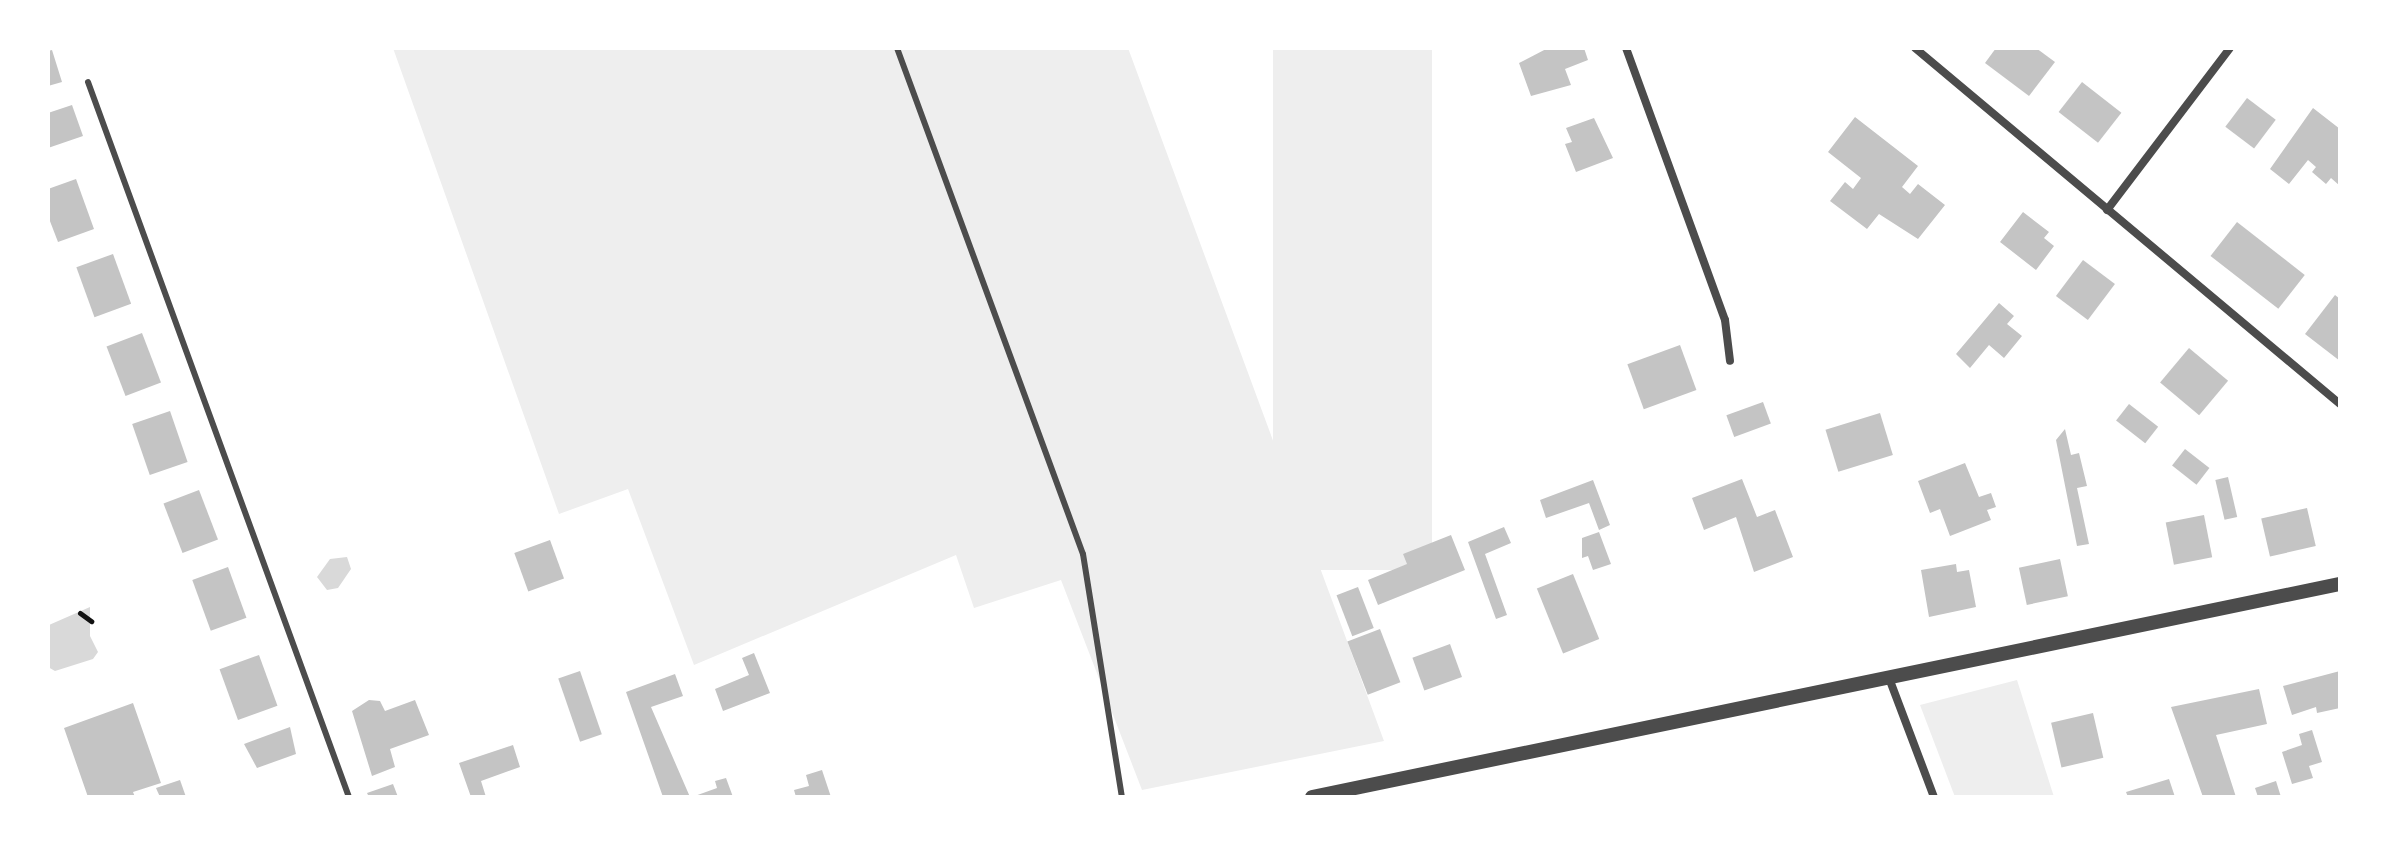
<!DOCTYPE html>
<style>
body{margin:0}
#map{position:relative;width:2388px;height:845px;overflow:hidden;background:#fff;font-family:"DM Sans",sans-serif}
div>[style]{position:absolute}
[style*='--x']{left:calc(var(--x)*1px);top:calc(var(--y)*1px);width:calc(var(--w)*1px);rotate:calc(var(--a)*1deg)}
.green>*{inset:0;background:#eee;transform-origin:0 0}
.water>*{inset:0;background:#d9d9d9}
.building>*{inset:0;background:#c4c4c4;transform-origin:0 0}
.path>*{height:5px;margin:-2.5px;padding:0 2.5px;transform-origin:2.5px;border-radius:2.5px;background:#111}
.service>*{height:6px;margin:-3px;padding:0 3px;transform-origin:3px;border-radius:3px;background:#4c4c4c}
.minor>*{height:8px;margin:-4px;padding:0 4px;transform-origin:4px;border-radius:4px;background:#4c4c4c}
.tertiary>*{height:14px;margin:-7px;padding:0 7px;transform-origin:7px;border-radius:7px;background:#4c4c4c}
span{translate:-50% -50%;white-space:nowrap;text-align:center;line-height:1.15;-webkit-text-stroke:8px #fff;paint-order:stroke}
.frame{position:absolute;inset:0;border:50px solid #fff;pointer-events:none}
</style>
<div id="map">
<div class="green">
<div style="clip-path:polygon(393px 48px,1128px 48px,1384px 741px,1142px 790px,1061px 580px,974px 608px,956px 555px,694px 665px,628px 489px,559px 514px)"></div>
<div style="left:1273px;top:48px;width:159px;height:522px"></div>
<div style="clip-path:polygon(2017px 680px,2054px 797px,1955px 797px,1920px 705px)"></div>
</div>
<div class="water">
<div style="clip-path:polygon(347px 557px,351px 569px,338px 588px,327px 590px,317px 577px,330px 559px)"></div>
<div style="clip-path:polygon(90px 607px,90px 636px,98px 652px,93px 659px,55px 671px,48px 667px,49px 625px)"></div>
</div>
<div class="building">
<div style="clip-path:polygon(1548px 48px,1584px 48px,1588px 60px,1565px 69px,1571px 85px,1531px 96px,1519px 63px)"></div>
<div style="clip-path:polygon(1996px 48px,2036px 48px,2055px 62px,2029px 96px,1985px 63px)"></div>
<div style="clip-path:polygon(52px 50px,62px 82px,48px 86px,48px 51px)"></div>
<div style="left:2082px;top:82px;width:50px;height:38px;rotate:38deg"></div>
<div style="left:2247px;top:98px;width:36px;height:36px;rotate:37deg"></div>
<div style="clip-path:polygon(72px 105px,83px 136px,48px 148px,48px 113px)"></div>
<div style="clip-path:polygon(2313px 108px,2340px 129px,2340px 186px,2331px 178px,2326px 184px,2312px 172px,2316px 167px,2308px 160px,2289px 184px,2270px 169px)"></div>
<div style="clip-path:polygon(1855px 117px,1918px 166px,1902px 187px,1910px 194px,1918px 184px,1945px 205px,1918px 239px,1879px 214px,1867px 229px,1830px 201px,1845px 182px,1853px 189px,1861px 178px,1828px 152px)"></div>
<div style="clip-path:polygon(1594px 118px,1613px 158px,1576px 172px,1565px 144px,1572px 142px,1566px 128px)"></div>
<div style="clip-path:polygon(76px 179px,94px 229px,58px 242px,48px 216px,48px 189px)"></div>
<div style="clip-path:polygon(2023px 212px,2049px 232px,2044px 238px,2054px 246px,2036px 270px,2000px 242px)"></div>
<div style="left:2237px;top:222px;width:86px;height:43px;rotate:38deg"></div>
<div style="left:113px;top:254px;width:53px;height:39px;rotate:70deg"></div>
<div style="left:2083px;top:260px;width:40px;height:45px;rotate:37deg"></div>
<div style="clip-path:polygon(2335px 295px,2340px 299px,2340px 361px,2305px 334px)"></div>
<div style="clip-path:polygon(1999px 303px,2014px 316px,2007px 324px,2022px 336px,2004px 358px,1989px 345px,1970px 368px,1956px 354px)"></div>
<div style="left:142px;top:333px;width:53px;height:38px;rotate:69deg"></div>
<div style="left:1680px;top:345px;width:48px;height:56px;rotate:70deg"></div>
<div style="left:2189px;top:348px;width:51px;height:45px;rotate:40deg"></div>
<div style="left:1763px;top:402px;width:23px;height:39px;rotate:70deg"></div>
<div style="left:2129px;top:404px;width:37px;height:21px;rotate:38deg"></div>
<div style="left:170px;top:411px;width:54px;height:40px;rotate:71deg"></div>
<div style="left:1880px;top:413px;width:44px;height:57px;rotate:73deg"></div>
<div style="clip-path:polygon(2065px 429px,2071px 455px,2079px 453px,2087px 486px,2077px 488px,2089px 544px,2077px 546px,2056px 440px)"></div>
<div style="left:2185px;top:449px;width:31px;height:21px;rotate:38deg"></div>
<div style="clip-path:polygon(1965px 463px,1979px 497px,1991px 493px,1996px 507px,1987px 510px,1991px 520px,1950px 536px,1940px 509px,1930px 513px,1918px 481px)"></div>
<div style="left:2228px;top:477px;width:41px;height:13px;rotate:77deg"></div>
<div style="clip-path:polygon(1742px 479px,1757px 517px,1775px 510px,1793px 557px,1754px 572px,1736px 517px,1704px 530px,1692px 498px)"></div>
<div style="clip-path:polygon(1593px 480px,1610px 525px,1599px 530px,1589px 503px,1546px 518px,1540px 500px)"></div>
<div style="left:199px;top:490px;width:53px;height:38px;rotate:69deg"></div>
<div style="left:2307px;top:508px;width:39px;height:47px;rotate:77deg"></div>
<div style="left:2204px;top:515px;width:43px;height:39px;rotate:79deg"></div>
<div style="clip-path:polygon(1504px 527px,1511px 543px,1485px 554px,1507px 615px,1496px 619px,1468px 542px)"></div>
<div style="clip-path:polygon(1599px 532px,1611px 564px,1593px 570px,1588px 556px,1582px 558px,1582px 538px)"></div>
<div style="clip-path:polygon(1451px 535px,1465px 570px,1378px 605px,1368px 580px,1407px 564px,1403px 554px)"></div>
<div style="left:550px;top:540px;width:41px;height:38px;rotate:70deg"></div>
<div style="left:2060px;top:559px;width:38px;height:42px;rotate:78deg"></div>
<div style="clip-path:polygon(1956px 564px,1957px 572px,1969px 570px,1976px 607px,1929px 617px,1921px 570px)"></div>
<div style="left:228px;top:567px;width:54px;height:38px;rotate:70deg"></div>
<div style="left:1573px;top:574px;width:70px;height:39px;rotate:68deg"></div>
<div style="left:1358px;top:587px;width:44px;height:23px;rotate:69deg"></div>
<div style="left:1380px;top:629px;width:57px;height:35px;rotate:69deg"></div>
<div style="left:1450px;top:644px;width:35px;height:40px;rotate:70deg"></div>
<div style="clip-path:polygon(754px 653px,770px 693px,723px 711px,715px 689px,749px 675px,742px 658px)"></div>
<div style="left:259px;top:655px;width:54px;height:42px;rotate:70deg"></div>
<div style="left:580px;top:671px;width:67px;height:23px;rotate:71deg"></div>
<div style="clip-path:polygon(2340px 671px,2340px 708px,2317px 713px,2316px 707px,2292px 715px,2283px 686px)"></div>
<div style="clip-path:polygon(675px 674px,683px 696px,651px 707px,690px 797px,663px 797px,626px 692px)"></div>
<div style="clip-path:polygon(2259px 689px,2267px 724px,2216px 735px,2236px 797px,2203px 797px,2171px 707px)"></div>
<div style="clip-path:polygon(369px 700px,380px 701px,385px 711px,415px 700px,429px 735px,390px 749px,395px 767px,372px 776px,352px 711px)"></div>
<div style="clip-path:polygon(133px 703px,161px 783px,133px 792px,135px 797px,88px 797px,64px 728px)"></div>
<div style="left:2093px;top:713px;width:46px;height:43px;rotate:77deg"></div>
<div style="clip-path:polygon(290px 727px,296px 754px,257px 768px,244px 744px)"></div>
<div style="clip-path:polygon(2312px 730px,2322px 762px,2309px 766px,2313px 778px,2292px 784px,2282px 752px,2302px 745px,2299px 734px)"></div>
<div style="clip-path:polygon(513px 745px,520px 767px,481px 781px,486px 797px,471px 797px,459px 763px)"></div>
<div style="clip-path:polygon(822px 770px,831px 797px,796px 797px,794px 790px,809px 786px,806px 775px)"></div>
<div style="clip-path:polygon(726px 778px,733px 797px,692px 797px,717px 788px,715px 781px)"></div>
<div style="clip-path:polygon(2169px 779px,2175px 797px,2128px 797px,2126px 792px)"></div>
<div style="clip-path:polygon(180px 780px,186px 797px,160px 797px,156px 788px)"></div>
<div style="clip-path:polygon(2276px 781px,2281px 797px,2258px 797px,2255px 788px)"></div>
<div style="clip-path:polygon(393px 784px,398px 797px,369px 797px,367px 793px)"></div>
</div>
<div class="path">
<div style="--x:80;--y:613;--w:14;--a:36"></div>
</div>
<div class="service">
<div style="--x:897;--y:48;--w:539;--a:69.82"></div>
<div style="--x:1083;--y:554;--w:246;--a:80.9"></div>
<div style="--x:88;--y:82;--w:761;--a:69.95"></div>
</div>
<div class="minor">
<div style="--x:1626;--y:48;--w:289;--a:70"></div>
<div style="--x:1725;--y:320;--w:41;--a:83"></div>
<div style="--x:1915;--y:48;--w:554;--a:39.95"></div>
<div style="--x:2107;--y:210;--w:203;--a:-52.8"></div>
<div style="--x:1889;--y:678;--w:127;--a:69.3"></div>
</div>
<div class="tertiary">
<div style="--x:1312;--y:797;--w:1050;--a:-11.71"></div>
</div>
<div class="frame"></div>
</div>
